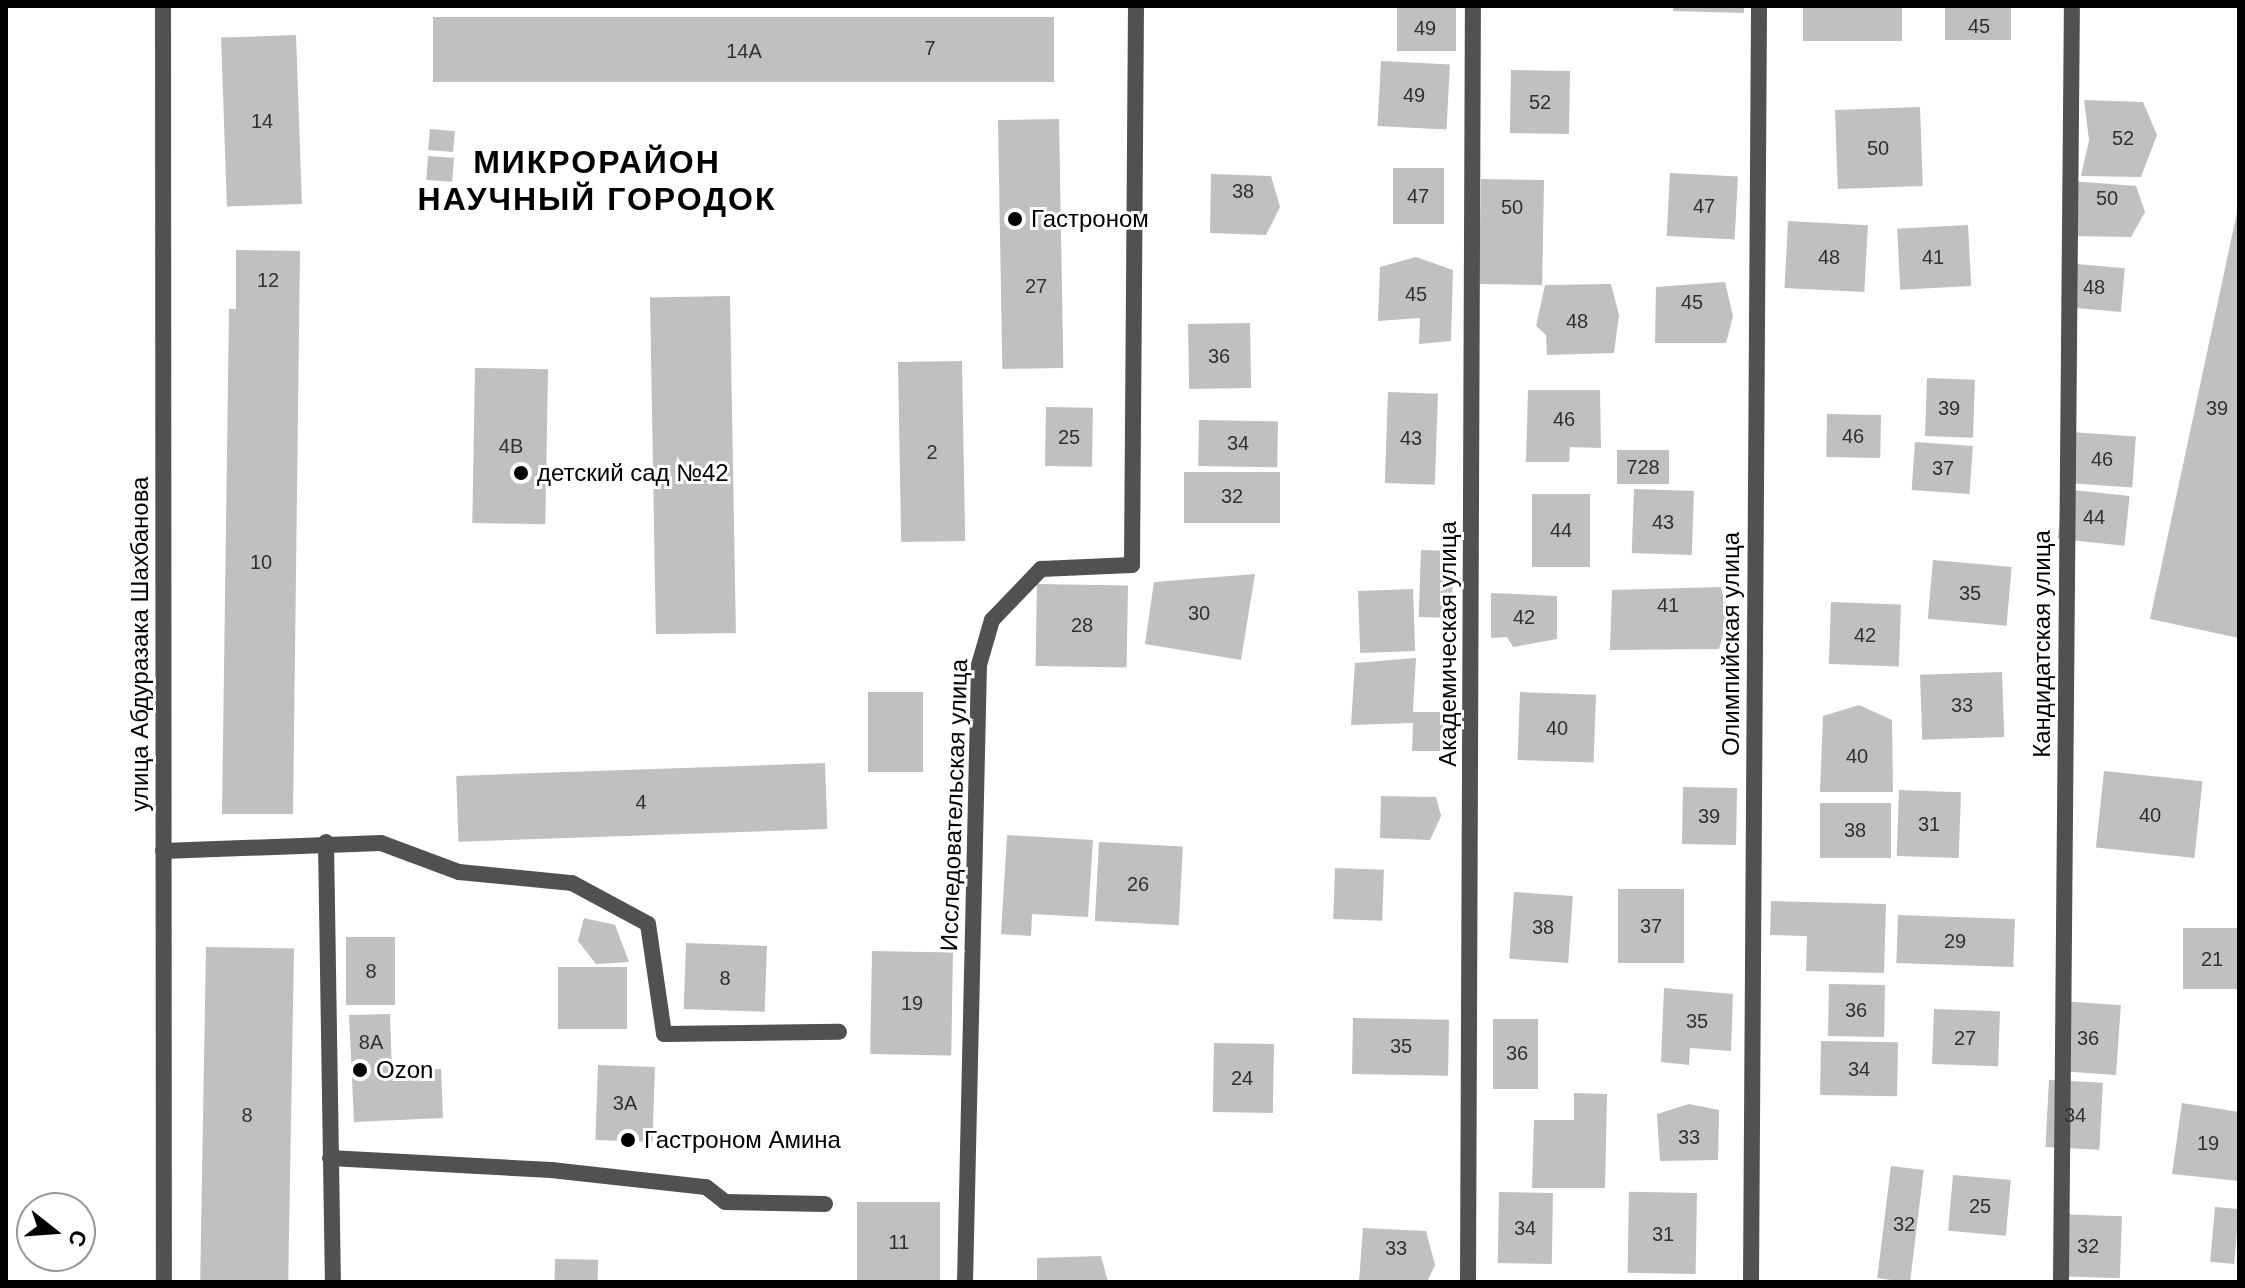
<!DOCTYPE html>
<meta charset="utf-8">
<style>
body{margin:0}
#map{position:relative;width:2245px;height:1288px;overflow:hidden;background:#fff;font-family:Arial,sans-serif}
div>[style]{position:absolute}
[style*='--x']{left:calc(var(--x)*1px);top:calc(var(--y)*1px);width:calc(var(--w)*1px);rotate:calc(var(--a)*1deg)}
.building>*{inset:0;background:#c0c0c0;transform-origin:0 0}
.minor>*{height:16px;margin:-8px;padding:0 8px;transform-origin:8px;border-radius:8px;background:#515151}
.dots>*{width:22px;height:22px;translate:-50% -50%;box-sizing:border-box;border:4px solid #fff;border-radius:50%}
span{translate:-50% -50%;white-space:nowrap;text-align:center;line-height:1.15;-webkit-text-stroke:6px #fff;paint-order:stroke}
.number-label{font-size:20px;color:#303030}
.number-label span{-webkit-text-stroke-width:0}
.poi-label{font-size:24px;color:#000}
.left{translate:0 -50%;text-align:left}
.street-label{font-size:24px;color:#000}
.district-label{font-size:32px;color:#000;font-weight:700;letter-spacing:2px}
.frame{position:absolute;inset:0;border:8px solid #000;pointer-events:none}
.north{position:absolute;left:16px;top:1192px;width:80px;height:80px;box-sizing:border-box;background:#fff;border:2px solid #999;border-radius:50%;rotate:107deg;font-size:22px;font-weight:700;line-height:32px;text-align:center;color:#000}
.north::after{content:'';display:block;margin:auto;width:28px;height:36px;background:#000;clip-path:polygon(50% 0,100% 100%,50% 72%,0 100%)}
</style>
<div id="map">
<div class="building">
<div style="left:1397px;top:6px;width:59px;height:45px"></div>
<div style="clip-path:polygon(1673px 6px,1744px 6px,1744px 13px,1673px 11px)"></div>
<div style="left:1803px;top:6px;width:99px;height:35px"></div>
<div style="left:1945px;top:6px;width:66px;height:34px"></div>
<div style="left:1054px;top:17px;width:65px;height:621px;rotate:90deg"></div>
<div style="left:296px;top:35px;width:169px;height:75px;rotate:88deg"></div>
<div style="left:1381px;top:61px;width:69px;height:65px;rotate:3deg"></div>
<div style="left:1511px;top:70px;width:59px;height:63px;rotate:1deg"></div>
<div style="clip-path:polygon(2084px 100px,2143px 102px,2157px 135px,2141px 177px,2081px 176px,2089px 140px)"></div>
<div style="left:1920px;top:107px;width:79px;height:85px;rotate:88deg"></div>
<div style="left:1059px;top:119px;width:249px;height:61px;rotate:89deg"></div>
<div style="left:430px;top:129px;width:25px;height:21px;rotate:5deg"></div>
<div style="left:428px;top:156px;width:26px;height:24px;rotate:4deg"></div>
<div style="left:1393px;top:168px;width:51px;height:56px"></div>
<div style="left:1670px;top:173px;width:68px;height:63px;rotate:3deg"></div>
<div style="clip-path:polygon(1211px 174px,1271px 176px,1280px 207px,1266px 235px,1210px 233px)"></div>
<div style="left:1481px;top:179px;width:63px;height:105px;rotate:1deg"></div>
<div style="clip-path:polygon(2071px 181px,2136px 186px,2145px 212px,2131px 237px,2064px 236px)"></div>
<div style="clip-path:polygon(2239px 203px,2239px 638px,2150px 619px)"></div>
<div style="left:1788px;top:221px;width:80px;height:67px;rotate:3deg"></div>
<div style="left:1968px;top:225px;width:61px;height:71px;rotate:87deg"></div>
<div style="clip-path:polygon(236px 250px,300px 251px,293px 814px,222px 814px,229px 309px,236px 309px)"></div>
<div style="clip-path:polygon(1416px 257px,1453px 270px,1451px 341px,1419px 344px,1420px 318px,1378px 321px,1380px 267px)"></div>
<div style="left:2066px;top:263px;width:59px;height:44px;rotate:5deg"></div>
<div style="clip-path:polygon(1725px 282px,1733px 316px,1726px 343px,1655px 343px,1656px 287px)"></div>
<div style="clip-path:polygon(1611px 284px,1619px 315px,1614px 353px,1547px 355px,1546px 335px,1536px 326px,1545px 285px)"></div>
<div style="left:730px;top:296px;width:337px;height:80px;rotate:89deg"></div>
<div style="left:1250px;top:323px;width:65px;height:62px;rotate:89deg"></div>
<div style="left:962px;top:361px;width:180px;height:64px;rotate:89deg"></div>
<div style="left:475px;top:368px;width:73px;height:155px;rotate:1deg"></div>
<div style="left:1927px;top:378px;width:48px;height:58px;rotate:2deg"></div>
<div style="clip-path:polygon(1528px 390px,1600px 390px,1601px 448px,1570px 447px,1569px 462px,1526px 462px)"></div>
<div style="left:1388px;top:392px;width:50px;height:91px;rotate:2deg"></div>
<div style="left:1046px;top:407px;width:47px;height:59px;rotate:1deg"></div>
<div style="left:1827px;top:414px;width:54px;height:43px;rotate:1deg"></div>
<div style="left:1199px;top:420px;width:79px;height:46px;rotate:1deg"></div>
<div style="left:2071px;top:432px;width:65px;height:51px;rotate:4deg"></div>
<div style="left:1915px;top:442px;width:58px;height:48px;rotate:4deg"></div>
<div style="left:1617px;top:450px;width:52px;height:34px"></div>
<div style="left:1184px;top:472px;width:96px;height:51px"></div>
<div style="left:1634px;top:489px;width:60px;height:64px;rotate:2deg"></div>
<div style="left:2063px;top:489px;width:67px;height:50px;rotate:6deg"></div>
<div style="left:1532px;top:494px;width:58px;height:73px"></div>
<div style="left:1421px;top:550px;width:33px;height:67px;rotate:2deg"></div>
<div style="left:1933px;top:560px;width:79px;height:59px;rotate:5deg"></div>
<div style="clip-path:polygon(1255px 574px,1241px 660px,1145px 644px,1154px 582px)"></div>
<div style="left:1037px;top:584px;width:91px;height:82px;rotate:1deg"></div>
<div style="clip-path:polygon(1721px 587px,1728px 619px,1719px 649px,1610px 650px,1612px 590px)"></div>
<div style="left:1413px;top:589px;width:62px;height:55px;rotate:88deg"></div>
<div style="clip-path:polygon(1491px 593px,1557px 596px,1557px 639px,1513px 647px,1507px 637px,1491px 638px)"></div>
<div style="left:1831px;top:602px;width:70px;height:62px;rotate:2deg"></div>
<div style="clip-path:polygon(1416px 658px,1413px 712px,1452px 712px,1451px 751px,1412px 751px,1413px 723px,1351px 725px,1355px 663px)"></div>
<div style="left:2002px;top:672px;width:65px;height:82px;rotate:88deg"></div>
<div style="left:868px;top:692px;width:55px;height:80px"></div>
<div style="left:1520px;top:692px;width:76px;height:68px;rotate:2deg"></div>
<div style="clip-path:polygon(1859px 705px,1892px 720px,1893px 792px,1820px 792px,1823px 716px)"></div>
<div style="left:825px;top:763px;width:66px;height:369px;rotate:88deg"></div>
<div style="left:2104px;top:771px;width:99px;height:77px;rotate:6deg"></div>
<div style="left:1683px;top:787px;width:54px;height:57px;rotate:1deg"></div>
<div style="left:1899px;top:790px;width:62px;height:66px;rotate:2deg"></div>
<div style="clip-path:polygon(1381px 796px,1436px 797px,1441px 816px,1430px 840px,1380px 838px)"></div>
<div style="left:1820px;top:803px;width:71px;height:55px"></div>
<div style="clip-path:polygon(1007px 835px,1093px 840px,1088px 917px,1032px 914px,1031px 936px,1001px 934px)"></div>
<div style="left:1099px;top:842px;width:84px;height:79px;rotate:3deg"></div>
<div style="left:1335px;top:868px;width:49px;height:51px;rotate:2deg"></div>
<div style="left:1618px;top:889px;width:66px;height:74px"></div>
<div style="left:1514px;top:892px;width:59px;height:67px;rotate:4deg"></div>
<div style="clip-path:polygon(1771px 901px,1886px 904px,1884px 973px,1806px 971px,1807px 936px,1770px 935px)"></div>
<div style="left:1898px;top:915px;width:117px;height:48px;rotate:2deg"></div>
<div style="clip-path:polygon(584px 918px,615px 925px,629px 962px,596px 964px,578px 941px)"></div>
<div style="left:2239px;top:928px;width:61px;height:56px;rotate:90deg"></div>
<div style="left:346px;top:937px;width:49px;height:68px"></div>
<div style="left:686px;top:943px;width:81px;height:66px;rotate:2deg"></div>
<div style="left:206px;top:947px;width:88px;height:335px;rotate:1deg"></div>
<div style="left:872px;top:951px;width:81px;height:103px;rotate:1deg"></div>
<div style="left:627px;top:967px;width:62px;height:69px;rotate:90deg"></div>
<div style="left:1829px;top:984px;width:56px;height:52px;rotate:1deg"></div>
<div style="clip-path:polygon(1664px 988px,1733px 994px,1731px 1051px,1690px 1048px,1689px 1065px,1661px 1062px)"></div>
<div style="left:2060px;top:1001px;width:61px;height:70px;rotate:4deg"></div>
<div style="left:1934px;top:1009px;width:66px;height:55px;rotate:2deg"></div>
<div style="clip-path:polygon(390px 1014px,392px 1071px,441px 1069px,443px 1118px,354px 1122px,349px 1015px)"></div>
<div style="left:1353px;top:1018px;width:96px;height:56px;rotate:1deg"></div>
<div style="left:1493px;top:1019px;width:45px;height:70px"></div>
<div style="left:1821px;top:1041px;width:77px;height:54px;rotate:1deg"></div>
<div style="left:1214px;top:1043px;width:60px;height:69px;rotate:1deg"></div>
<div style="left:598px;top:1065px;width:57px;height:75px;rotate:2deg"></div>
<div style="left:2049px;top:1080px;width:54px;height:67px;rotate:3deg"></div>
<div style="clip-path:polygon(1574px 1093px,1607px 1094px,1605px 1188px,1532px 1188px,1534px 1120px,1574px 1120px)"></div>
<div style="clip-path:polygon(2182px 1103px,2239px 1112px,2239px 1181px,2172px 1174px)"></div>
<div style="clip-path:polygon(1689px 1104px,1719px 1110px,1718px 1160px,1660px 1161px,1657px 1114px)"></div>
<div style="left:1891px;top:1166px;width:33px;height:113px;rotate:7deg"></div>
<div style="left:1953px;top:1175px;width:58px;height:56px;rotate:5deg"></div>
<div style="left:1499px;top:1192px;width:54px;height:71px;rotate:1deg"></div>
<div style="left:1697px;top:1193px;width:81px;height:68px;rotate:91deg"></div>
<div style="left:857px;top:1202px;width:83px;height:80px"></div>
<div style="left:2215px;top:1207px;width:24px;height:55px;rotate:5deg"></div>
<div style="left:2056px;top:1214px;width:66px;height:62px;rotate:2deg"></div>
<div style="clip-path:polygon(1363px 1228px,1426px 1231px,1435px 1265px,1427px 1282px,1359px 1282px)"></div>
<div style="clip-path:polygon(1101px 1256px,1108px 1282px,1037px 1282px,1037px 1258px)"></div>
<div style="left:555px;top:1259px;width:43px;height:23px;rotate:1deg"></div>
</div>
<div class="minor">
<div style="--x:163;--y:6;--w:1276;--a:89.96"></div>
<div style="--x:326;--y:842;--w:440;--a:89.1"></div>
<div style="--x:163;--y:851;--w:218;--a:-2.1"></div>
<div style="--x:381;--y:843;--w:83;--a:20.4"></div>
<div style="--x:459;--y:872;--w:114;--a:5.6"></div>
<div style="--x:572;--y:883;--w:86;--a:28.3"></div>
<div style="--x:648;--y:924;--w:111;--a:81.7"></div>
<div style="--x:664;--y:1034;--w:175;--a:-0.7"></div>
<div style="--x:330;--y:1158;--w:221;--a:3.1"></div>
<div style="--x:551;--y:1170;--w:156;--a:6.3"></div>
<div style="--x:706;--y:1187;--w:24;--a:38"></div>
<div style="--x:725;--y:1202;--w:100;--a:1.1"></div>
<div style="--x:965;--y:1282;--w:617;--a:-88.7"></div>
<div style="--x:979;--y:665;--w:47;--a:-73.9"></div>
<div style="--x:992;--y:620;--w:71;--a:-46.1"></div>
<div style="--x:1041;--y:569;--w:91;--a:-2.5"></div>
<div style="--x:1132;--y:565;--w:559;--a:-89.59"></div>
<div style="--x:1468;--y:1282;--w:1276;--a:-89.78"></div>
<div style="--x:1751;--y:1282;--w:1276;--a:-89.64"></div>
<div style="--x:2061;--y:1282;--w:1276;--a:-89.51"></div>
</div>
<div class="dots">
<div style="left:1015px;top:219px;background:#000"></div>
<div style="left:521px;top:473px;background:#000"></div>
<div style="left:360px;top:1070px;background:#000"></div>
<div style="left:628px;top:1140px;background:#000"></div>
</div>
<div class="number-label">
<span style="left:1979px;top:26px">45</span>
<span style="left:1425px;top:28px">49</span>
<span style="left:930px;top:48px">7</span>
<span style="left:744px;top:51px">14А</span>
<span style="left:1414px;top:95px">49</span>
<span style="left:1540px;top:102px">52</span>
<span style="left:262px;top:121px">14</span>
<span style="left:2123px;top:138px">52</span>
<span style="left:1878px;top:148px">50</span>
<span style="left:1243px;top:191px">38</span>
<span style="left:1418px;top:196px">47</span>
<span style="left:2107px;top:198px">50</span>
<span style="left:1704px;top:206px">47</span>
<span style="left:1512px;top:207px">50</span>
<span style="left:1829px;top:257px">48</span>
<span style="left:1933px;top:257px">41</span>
<span style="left:268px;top:280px">12</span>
<span style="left:1036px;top:286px">27</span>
<span style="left:2094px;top:287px">48</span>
<span style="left:1416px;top:294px">45</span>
<span style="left:1692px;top:302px">45</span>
<span style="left:1577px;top:321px">48</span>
<span style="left:1219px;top:356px">36</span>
<span style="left:1949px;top:408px">39</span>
<span style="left:2217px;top:408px">39</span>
<span style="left:1564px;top:419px">46</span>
<span style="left:1853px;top:436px">46</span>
<span style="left:1069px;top:437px">25</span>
<span style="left:1411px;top:438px">43</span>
<span style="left:1238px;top:443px">34</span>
<span style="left:511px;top:446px">4В</span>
<span style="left:932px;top:452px">2</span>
<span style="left:2102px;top:459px">46</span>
<span style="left:1643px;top:467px">728</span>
<span style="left:1943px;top:468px">37</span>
<span style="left:1232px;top:496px">32</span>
<span style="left:2094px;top:517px">44</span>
<span style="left:1663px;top:522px">43</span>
<span style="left:1561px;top:530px">44</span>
<span style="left:261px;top:562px">10</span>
<span style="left:1970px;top:593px">35</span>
<span style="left:1668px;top:605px">41</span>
<span style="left:1199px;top:613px">30</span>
<span style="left:1524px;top:617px">42</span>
<span style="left:1082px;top:625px">28</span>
<span style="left:1865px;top:635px">42</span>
<span style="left:1962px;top:705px">33</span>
<span style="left:1557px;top:728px">40</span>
<span style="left:1857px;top:756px">40</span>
<span style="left:641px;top:802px">4</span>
<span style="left:2150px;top:815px">40</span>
<span style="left:1709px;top:816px">39</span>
<span style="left:1929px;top:824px">31</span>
<span style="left:1855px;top:830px">38</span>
<span style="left:1138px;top:884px">26</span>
<span style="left:1651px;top:926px">37</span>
<span style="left:1543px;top:927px">38</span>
<span style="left:1955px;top:941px">29</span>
<span style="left:2212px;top:959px">21</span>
<span style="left:371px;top:971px">8</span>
<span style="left:725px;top:978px">8</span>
<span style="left:912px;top:1003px">19</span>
<span style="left:1856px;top:1010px">36</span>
<span style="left:1697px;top:1021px">35</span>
<span style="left:1965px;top:1038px">27</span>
<span style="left:2088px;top:1038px">36</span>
<span style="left:371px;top:1042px">8А</span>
<span style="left:1401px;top:1046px">35</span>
<span style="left:1517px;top:1053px">36</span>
<span style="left:1859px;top:1069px">34</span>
<span style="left:1242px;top:1078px">24</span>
<span style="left:625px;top:1103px">3А</span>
<span style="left:247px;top:1115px">8</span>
<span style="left:2075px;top:1115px">34</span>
<span style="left:1689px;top:1137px">33</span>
<span style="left:2208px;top:1143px">19</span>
<span style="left:1980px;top:1206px">25</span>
<span style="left:1904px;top:1224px">32</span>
<span style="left:1525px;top:1228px">34</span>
<span style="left:1663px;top:1234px">31</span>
<span style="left:899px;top:1242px">11</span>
<span style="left:2088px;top:1246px">32</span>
<span style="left:1396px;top:1248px">33</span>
</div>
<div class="poi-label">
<span class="left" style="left:1031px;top:219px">Гастроном</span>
<span class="left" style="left:537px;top:473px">детский сад №42</span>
<span class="left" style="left:376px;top:1070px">Ozon</span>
<span class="left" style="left:644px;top:1140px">Гастроном Амина</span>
</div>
<div class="street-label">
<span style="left:140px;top:644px;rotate:-90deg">улица Абдуразака Шахбанова</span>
<span style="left:1448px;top:644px;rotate:-90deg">Академическая улица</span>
<span style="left:1731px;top:644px;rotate:-90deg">Олимпийская улица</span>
<span style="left:2042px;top:644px;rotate:-90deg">Кандидатская улица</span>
<span style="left:954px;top:805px;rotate:-88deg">Исследовательская улица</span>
</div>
<div class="district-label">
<span style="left:597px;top:181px">МИКРОРАЙОН<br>НАУЧНЫЙ ГОРОДОК</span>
</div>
<div class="frame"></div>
<div class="north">С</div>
</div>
